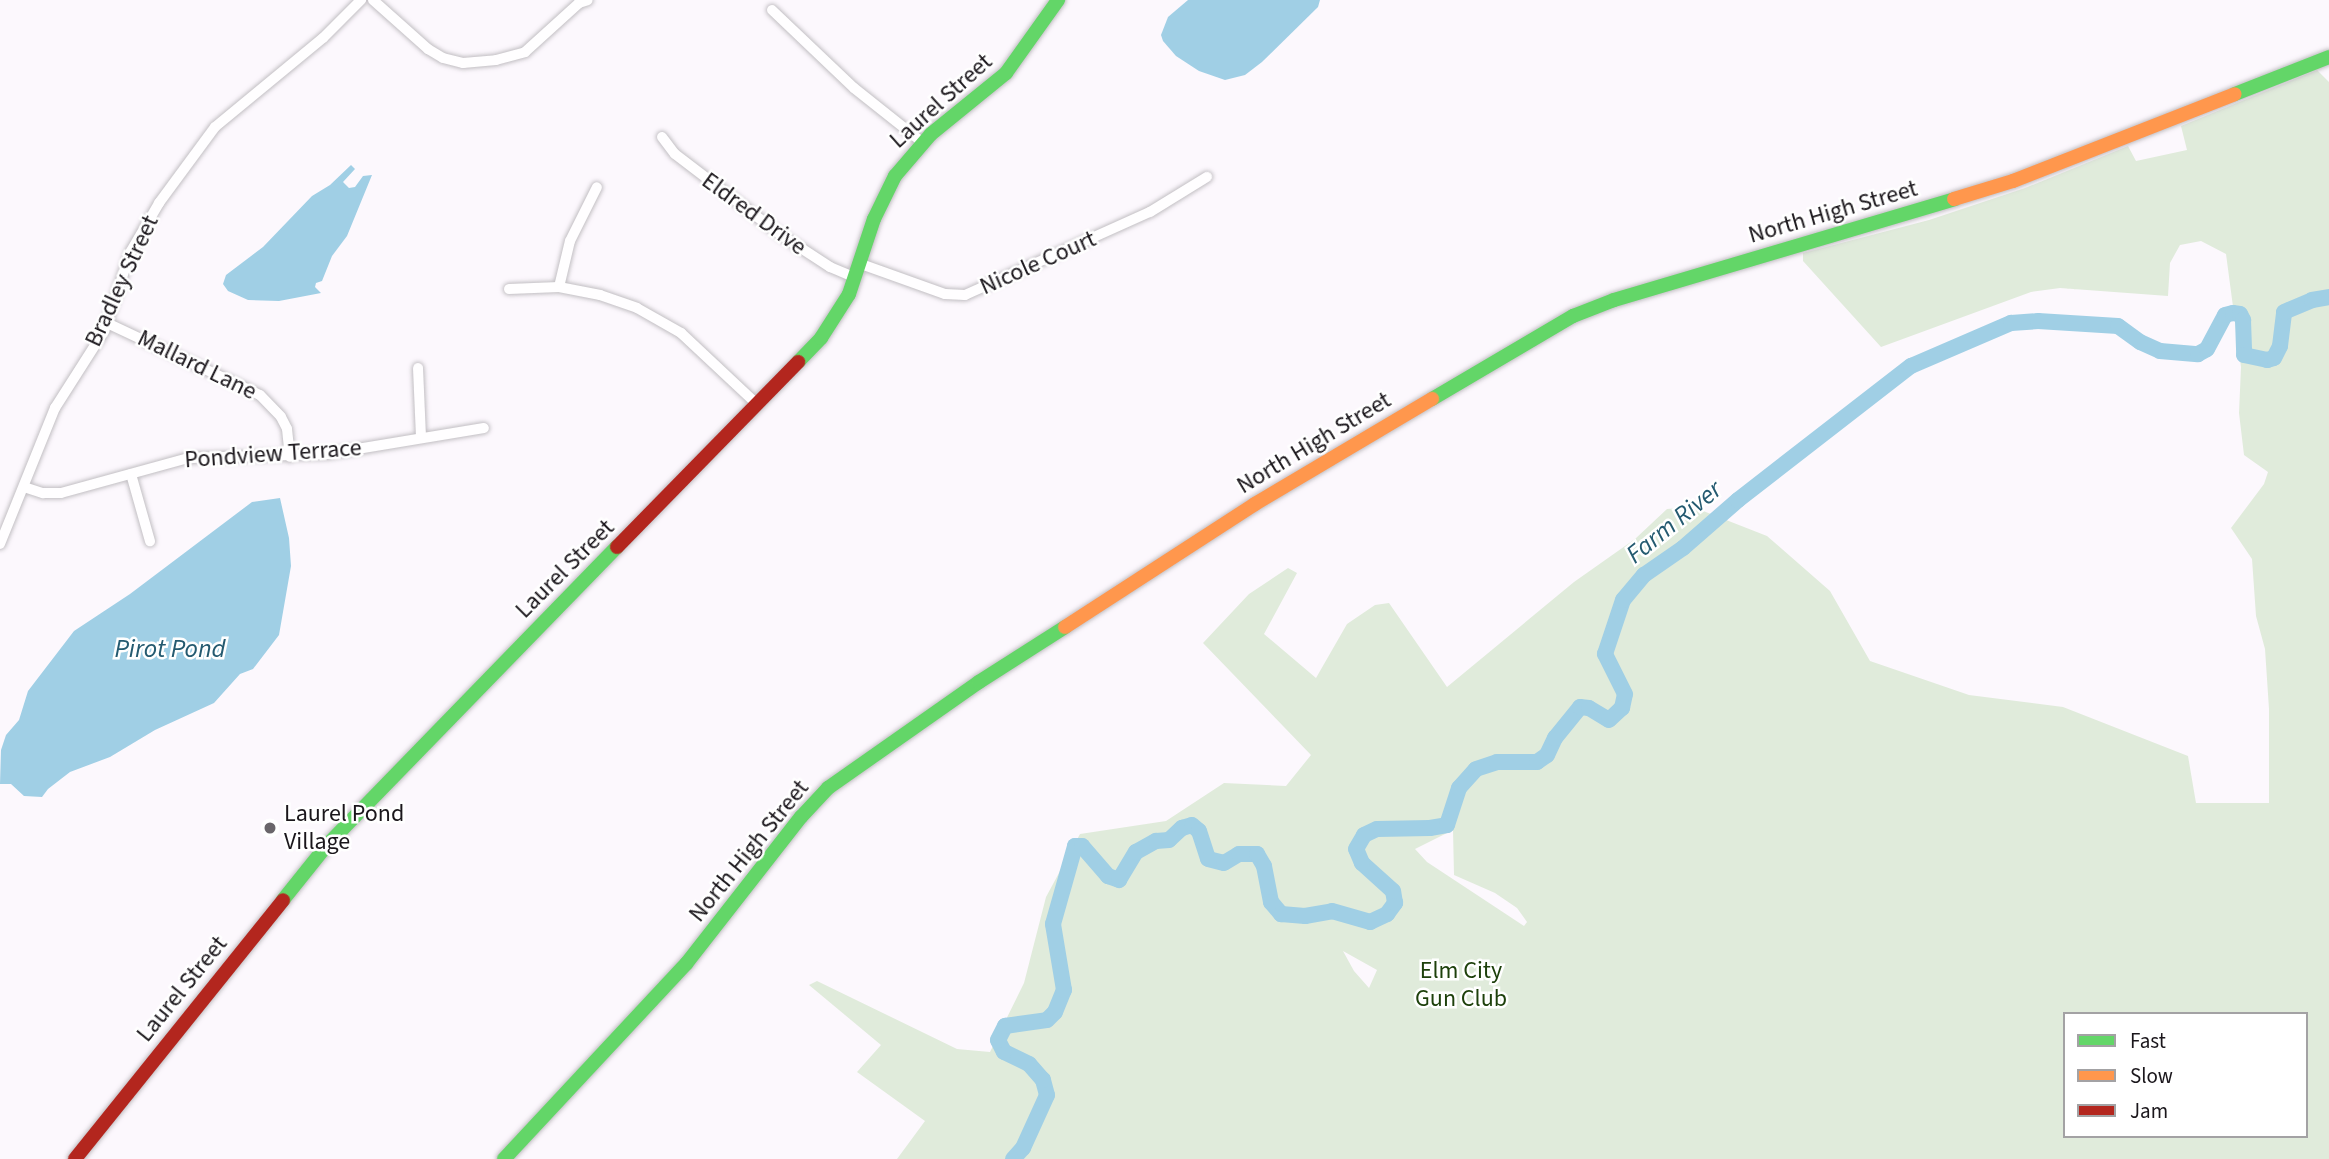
<!DOCTYPE html>
<html>
<head>
<meta charset="utf-8">
<style>
  body { margin:0 }
  #map { position:relative; width:2329px; height:1159px; overflow:hidden; background:#fcf8fd; font-family:"Source Sans 3",sans-serif }
  div>[style] { position:absolute }
  [style*='--x'] { left:calc(var(--x)*1px); top:calc(var(--y)*1px); width:calc(var(--w)*1px); rotate:calc(var(--a)*1deg) }
  .green>* { inset:0; background:#e0ebdb }
  .water>* { inset:0; background:#a0cfe5 }
  .river>* { height:16px; margin:-8px; padding:0 8px; transform-origin:8px; border-radius:8px; background:#a0cfe5 }
  .roads { filter:drop-shadow(0 0 2px #c2bfc3) drop-shadow(0 0 2px #c2bfc3) }
  .street>* { height:10px; margin:-5px; padding:0 5px; transform-origin:5px; border-radius:5px; background:#fffeff }
  .fast>* { height:14px; margin:-7px; padding:0 7px; transform-origin:7px; border-radius:7px; background:#63d668 }
  .slow>* { height:14px; margin:-7px; padding:0 7px; transform-origin:7px; border-radius:7px; background:#ff974d }
  .jam>* { height:14px; margin:-7px; padding:0 7px; transform-origin:7px; border-radius:7px; background:#b3261e }
  .dots>* { width:19px; height:19px; translate:-50% -50%; box-sizing:border-box; border:4px solid #fff; border-radius:50% }
  span { translate:-50% -50%; white-space:nowrap; text-align:center; line-height:1.15; -webkit-text-stroke:5px #fff; paint-order:stroke }
  .street-label { font-size:24px; color:#1a161b }
  .poi-label { font-size:24px; color:#1a161b }
  .left { translate:0 -50%; text-align:left }
  .park-label { font-size:24px; color:#1d400b }
  .water-label { font-size:26px; color:#245a70; font-style:italic }
  .legend { position:absolute; left:2063px; top:1012px; width:245px; height:126px; box-sizing:border-box; background:#fff; border:2px solid #a3a2a4; margin:0; padding:9px 12px; list-style:none; font-size:21px; color:#1a161b }
  .legend li { display:flex; align-items:center; gap:14px; height:35px }
  .legend b { width:35px; border:2px solid #a3a2a4 }
</style>
</head>
<body>
<div id="map">
  <div class="green">
    <i style="clip-path:polygon(evenodd,2317px 70px,2329px 82px,2329px 1159px,897px 1159px,925px 1121px,857px 1072px,881px 1045px,809px 985px,817px 981px,957px 1049px,990px 1052px,1024px 983px,1046px 897px,1080px 834px,1166px 821px,1224px 783px,1286px 786px,1311px 755px,1203px 643px,1249px 594px,1288px 568px,1297px 573px,1264px 634px,1316px 678px,1347px 624px,1375px 605px,1389px 603px,1447px 687px,1574px 582px,1635px 539px,1667px 509px,1693px 507px,1767px 536px,1830px 591px,1870px 661px,1969px 695px,2063px 707px,2188px 756px,2196px 803px,2269px 803px,2269px 709px,2265px 649px,2256px 616px,2252px 559px,2231px 528px,2264px 484px,2268px 472px,2244px 455px,2239px 413px,2241px 367px,2226px 254px,2201px 241px,2180px 245px,2170px 263px,2168px 296px,2060px 288px,2031px 292px,1881px 347px,1803px 261px,1803px 253px,1929px 220px,2025px 188px,2128px 146px,2136px 161px,2187px 150px,2181px 126px,2317px 70px,1453px 830px,1454px 875px,1495px 893px,1517px 908px,1527px 922px,1524px 926px,1427px 862px,1415px 849px,1453px 830px,2317px 70px,1343px 951px,1377px 970px,1369px 988px,1354px 971px,1343px 951px,2317px 70px,2065px 1014px,2306px 1014px,2306px 1136px,2065px 1136px,2065px 1014px)"></i>
  </div>
  <div class="water">
    <i style="clip-path:polygon(1188px 0,1320px 0,1318px 7px,1262px 62px,1245px 75px,1225px 80px,1199px 71px,1176px 56px,1163px 41px,1161px 35px,1168px 17px)"></i>
    <i style="clip-path:polygon(351px 165px,355px 169px,343px 182px,349px 188px,355px 187px,363px 176px,372px 175px,347px 236px,332px 256px,322px 281px,316px 283px,315px 287px,321px 293px,279px 301px,248px 300px,228px 291px,223px 284px,226px 275px,263px 247px,312px 196px,330px 185px)"></i>
    <i style="clip-path:polygon(280px 498px,289px 538px,291px 566px,279px 635px,253px 669px,240px 674px,214px 703px,155px 730px,110px 757px,70px 772px,48px 789px,42px 797px,24px 796px,11px 784px,0 784px,1px 750px,6px 735px,19px 720px,28px 691px,74px 631px,130px 594px,252px 502px)"></i>
  </div>
  <div class="river">
    <i style="--x:1013;--y:1159;--w:15;--a:-48"></i>
    <i style="--x:1023;--y:1148;--w:58;--a:-65.6"></i>
    <i style="--x:1047;--y:1095;--w:16;--a:-105"></i>
    <i style="--x:1043;--y:1080;--w:21;--a:-131"></i>
    <i style="--x:1029;--y:1064;--w:28;--a:-154"></i>
    <i style="--x:1004;--y:1052;--w:13;--a:-117"></i>
    <i style="--x:998;--y:1040;--w:16;--a:-63"></i>
    <i style="--x:1005;--y:1026;--w:42;--a:-8.1"></i>
    <i style="--x:1047;--y:1020;--w:11;--a:-45"></i>
    <i style="--x:1055;--y:1012;--w:24;--a:-68"></i>
    <i style="--x:1064;--y:990;--w:67;--a:-99.5"></i>
    <i style="--x:1053;--y:924;--w:81;--a:-74.2"></i>
    <i style="--x:1075;--y:846;--w:7;--a:0"></i>
    <i style="--x:1082;--y:846;--w:40;--a:49"></i>
    <i style="--x:1108;--y:876;--w:12;--a:20"></i>
    <i style="--x:1119;--y:880;--w:33;--a:-59"></i>
    <i style="--x:1136;--y:852;--w:23;--a:-29"></i>
    <i style="--x:1156;--y:841;--w:13;--a:-4"></i>
    <i style="--x:1169;--y:840;--w:18;--a:-43"></i>
    <i style="--x:1182;--y:828;--w:10;--a:-17"></i>
    <i style="--x:1192;--y:825;--w:9;--a:41"></i>
    <i style="--x:1199;--y:831;--w:29;--a:72"></i>
    <i style="--x:1208;--y:859;--w:16;--a:14"></i>
    <i style="--x:1224;--y:863;--w:17;--a:-31"></i>
    <i style="--x:1239;--y:854;--w:18;--a:0"></i>
    <i style="--x:1257;--y:854;--w:14;--a:60"></i>
    <i style="--x:1264;--y:866;--w:37;--a:79"></i>
    <i style="--x:1271;--y:902;--w:16;--a:50"></i>
    <i style="--x:1281;--y:914;--w:24;--a:5"></i>
    <i style="--x:1305;--y:916;--w:27;--a:-10"></i>
    <i style="--x:1332;--y:911;--w:40;--a:16"></i>
    <i style="--x:1370;--y:922;--w:19;--a:-25"></i>
    <i style="--x:1387;--y:914;--w:14;--a:-54"></i>
    <i style="--x:1395;--y:903;--w:12;--a:-99"></i>
    <i style="--x:1393;--y:891;--w:42;--a:-137.9"></i>
    <i style="--x:1362;--y:863;--w:15;--a:-113"></i>
    <i style="--x:1356;--y:849;--w:16;--a:-60"></i>
    <i style="--x:1364;--y:835;--w:14;--a:-25"></i>
    <i style="--x:1377;--y:829;--w:53;--a:-1.1"></i>
    <i style="--x:1430;--y:828;--w:17;--a:-10"></i>
    <i style="--x:1447;--y:825;--w:39;--a:-72"></i>
    <i style="--x:1459;--y:788;--w:25;--a:-48"></i>
    <i style="--x:1476;--y:769;--w:22;--a:-18"></i>
    <i style="--x:1497;--y:762;--w:40;--a:0"></i>
    <i style="--x:1537;--y:762;--w:12;--a:-35"></i>
    <i style="--x:1547;--y:755;--w:19;--a:-65"></i>
    <i style="--x:1555;--y:738;--w:40;--a:-51"></i>
    <i style="--x:1580;--y:707;--w:9;--a:6"></i>
    <i style="--x:1589;--y:708;--w:23;--a:31"></i>
    <i style="--x:1609;--y:720;--w:18;--a:-43"></i>
    <i style="--x:1622;--y:708;--w:14;--a:-78"></i>
    <i style="--x:1625;--y:694;--w:45;--a:-116.6"></i>
    <i style="--x:1605;--y:654;--w:57;--a:-71.6"></i>
    <i style="--x:1623;--y:600;--w:33;--a:-50"></i>
    <i style="--x:1644;--y:575;--w:47;--a:-34.7"></i>
    <i style="--x:1683;--y:548;--w:73;--a:-41.1"></i>
    <i style="--x:1738;--y:500;--w:219;--a:-37.8"></i>
    <i style="--x:1911;--y:366;--w:109;--a:-23.3"></i>
    <i style="--x:2011;--y:323;--w:27;--a:-4"></i>
    <i style="--x:2038;--y:321;--w:80;--a:3.6"></i>
    <i style="--x:2118;--y:326;--w:27;--a:36"></i>
    <i style="--x:2140;--y:342;--w:22;--a:24"></i>
    <i style="--x:2160;--y:351;--w:38;--a:5"></i>
    <i style="--x:2198;--y:354;--w:10;--a:-29"></i>
    <i style="--x:2207;--y:349;--w:38;--a:-62"></i>
    <i style="--x:2225;--y:315;--w:8;--a:-14"></i>
    <i style="--x:2233;--y:313;--w:7;--a:8"></i>
    <i style="--x:2240;--y:314;--w:7;--a:63"></i>
    <i style="--x:2243;--y:320;--w:35;--a:88"></i>
    <i style="--x:2244;--y:355;--w:24;--a:12"></i>
    <i style="--x:2267;--y:360;--w:7;--a:-16"></i>
    <i style="--x:2274;--y:358;--w:13;--a:-63"></i>
    <i style="--x:2280;--y:346;--w:34;--a:-83"></i>
    <i style="--x:2284;--y:312;--w:30;--a:-23"></i>
    <i style="--x:2312;--y:300;--w:17;--a:-10"></i>
  </div>
  <div class="roads">
    <div class="street">
      <i style="--x:373;--y:0;--w:74;--a:41.7"></i>
      <i style="--x:428;--y:49;--w:17;--a:31"></i>
      <i style="--x:443;--y:58;--w:21;--a:14"></i>
      <i style="--x:463;--y:63;--w:33;--a:-5"></i>
      <i style="--x:496;--y:60;--w:30;--a:-15"></i>
      <i style="--x:525;--y:52;--w:73;--a:-42.2"></i>
      <i style="--x:579;--y:3;--w:9;--a:-18"></i>
      <i style="--x:772;--y:10;--w:113;--a:43.6"></i>
      <i style="--x:854;--y:88;--w:87;--a:38.5"></i>
      <i style="--x:662;--y:137;--w:21;--a:53"></i>
      <i style="--x:675;--y:154;--w:133;--a:37.4"></i>
      <i style="--x:781;--y:235;--w:59;--a:33.1"></i>
      <i style="--x:830;--y:267;--w:28;--a:23"></i>
      <i style="--x:861;--y:264;--w:89;--a:19.7"></i>
      <i style="--x:945;--y:294;--w:20;--a:3"></i>
      <i style="--x:965;--y:295;--w:203;--a:-24.2"></i>
      <i style="--x:1150;--y:212;--w:67;--a:-31.6"></i>
      <i style="--x:559;--y:287;--w:47;--a:-76.6"></i>
      <i style="--x:570;--y:241;--w:60;--a:-63.4"></i>
      <i style="--x:509;--y:289;--w:50;--a:-2.3"></i>
      <i style="--x:559;--y:287;--w:42;--a:11"></i>
      <i style="--x:600;--y:295;--w:39;--a:19"></i>
      <i style="--x:637;--y:308;--w:51;--a:29.6"></i>
      <i style="--x:681;--y:333;--w:104;--a:43.1"></i>
      <i style="--x:107;--y:323;--w:169;--a:25.2"></i>
      <i style="--x:260;--y:395;--w:30;--a:46"></i>
      <i style="--x:281;--y:417;--w:13;--a:63"></i>
      <i style="--x:287;--y:429;--w:28;--a:84"></i>
      <i style="--x:418;--y:368;--w:69;--a:87.5"></i>
      <i style="--x:131;--y:474;--w:70;--a:74.2"></i>
      <i style="--x:24;--y:487;--w:20;--a:18"></i>
      <i style="--x:43;--y:493;--w:18;--a:0"></i>
      <i style="--x:61;--y:493;--w:132;--a:-15.4"></i>
      <i style="--x:188;--y:458;--w:139;--a:-1.6"></i>
      <i style="--x:327;--y:454;--w:159;--a:-9.4"></i>
      <i style="--x:0;--y:544;--w:147;--a:-68"></i>
      <i style="--x:55;--y:408;--w:91;--a:-57.5"></i>
      <i style="--x:104;--y:331;--w:84;--a:-71.4"></i>
      <i style="--x:131;--y:251;--w:56;--a:-59.7"></i>
      <i style="--x:159;--y:203;--w:94;--a:-53.6"></i>
      <i style="--x:215;--y:127;--w:140;--a:-39.5"></i>
      <i style="--x:323;--y:38;--w:54;--a:-45"></i>
    </div>
    <div class="fast">
      <i style="--x:2235;--y:94;--w:101;--a:-21.5"></i>
      <i style="--x:798;--y:362;--w:33;--a:-46"></i>
      <i style="--x:821;--y:338;--w:52;--a:-57.5"></i>
      <i style="--x:849;--y:294;--w:79;--a:-71.6"></i>
      <i style="--x:874;--y:219;--w:48;--a:-64"></i>
      <i style="--x:895;--y:176;--w:55;--a:-49.4"></i>
      <i style="--x:931;--y:134;--w:97;--a:-39.1"></i>
      <i style="--x:1006;--y:73;--w:90;--a:-54.5"></i>
      <i style="--x:1432;--y:399;--w:164;--a:-30.5"></i>
      <i style="--x:1573;--y:316;--w:44;--a:-21.3"></i>
      <i style="--x:1614;--y:300;--w:355;--a:-16.5"></i>
      <i style="--x:283;--y:900;--w:70;--a:-51.3"></i>
      <i style="--x:327;--y:845;--w:416;--a:-45.8"></i>
      <i style="--x:504;--y:1159;--w:267;--a:-47"></i>
      <i style="--x:686;--y:964;--w:187;--a:-52"></i>
      <i style="--x:801;--y:817;--w:40;--a:-47"></i>
      <i style="--x:828;--y:788;--w:184;--a:-35.1"></i>
      <i style="--x:979;--y:682;--w:102;--a:-32.6"></i>
    </div>
    <div class="slow">
      <i style="--x:1954;--y:199;--w:62;--a:-17"></i>
      <i style="--x:2013;--y:181;--w:238;--a:-21.4"></i>
      <i style="--x:1065;--y:627;--w:226;--a:-32.9"></i>
      <i style="--x:1255;--y:504;--w:206;--a:-30.7"></i>
    </div>
    <div class="jam">
      <i style="--x:617;--y:547;--w:259;--a:-45.6"></i>
      <i style="--x:75;--y:1159;--w:332;--a:-51.2"></i>
    </div>
  </div>
  <div class="dots">
    <i style="left:270px;top:828px;background:#69656a"></i>
  </div>
  <div class="street-label">
    <span style="left:941px;top:101px;rotate:-42deg">Laurel Street</span>
    <span style="left:1833px;top:212px;rotate:-16deg">North High Street</span>
    <span style="left:754px;top:214px;rotate:36deg">Eldred Drive</span>
    <span style="left:1038px;top:263px;rotate:-24deg">Nicole Court</span>
    <span style="left:122px;top:281px;rotate:-65deg">Bradley Street</span>
    <span style="left:197px;top:365px;rotate:26deg">Mallard Lane</span>
    <span style="left:1314px;top:443px;rotate:-31deg">North High Street</span>
    <span style="left:273px;top:454px;rotate:-4deg">Pondview Terrace</span>
    <span style="left:565px;top:569px;rotate:-45deg">Laurel Street</span>
    <span style="left:749px;top:851px;rotate:-51deg">North High Street</span>
    <span style="left:182px;top:989px;rotate:-51deg">Laurel Street</span>
  </div>
  <div class="poi-label">
    <span class="left" style="left:284px;top:828px">Laurel Pond<br>Village</span>
  </div>
  <div class="park-label">
    <span style="left:1461px;top:985px">Elm City<br>Gun Club</span>
  </div>
  <div class="water-label">
    <span style="left:1674px;top:522px;rotate:-39deg">Farm River</span>
    <span style="left:170px;top:649px">Pirot Pond</span>
  </div>
  <ul class="legend">
  <li><b style="height:9px;background:#63d668"></b>Fast</li>
  <li><b style="height:9px;background:#ff974d"></b>Slow</li>
  <li><b style="height:9px;background:#b3261e"></b>Jam</li>
  </ul>
</div>
</body>
</html>
